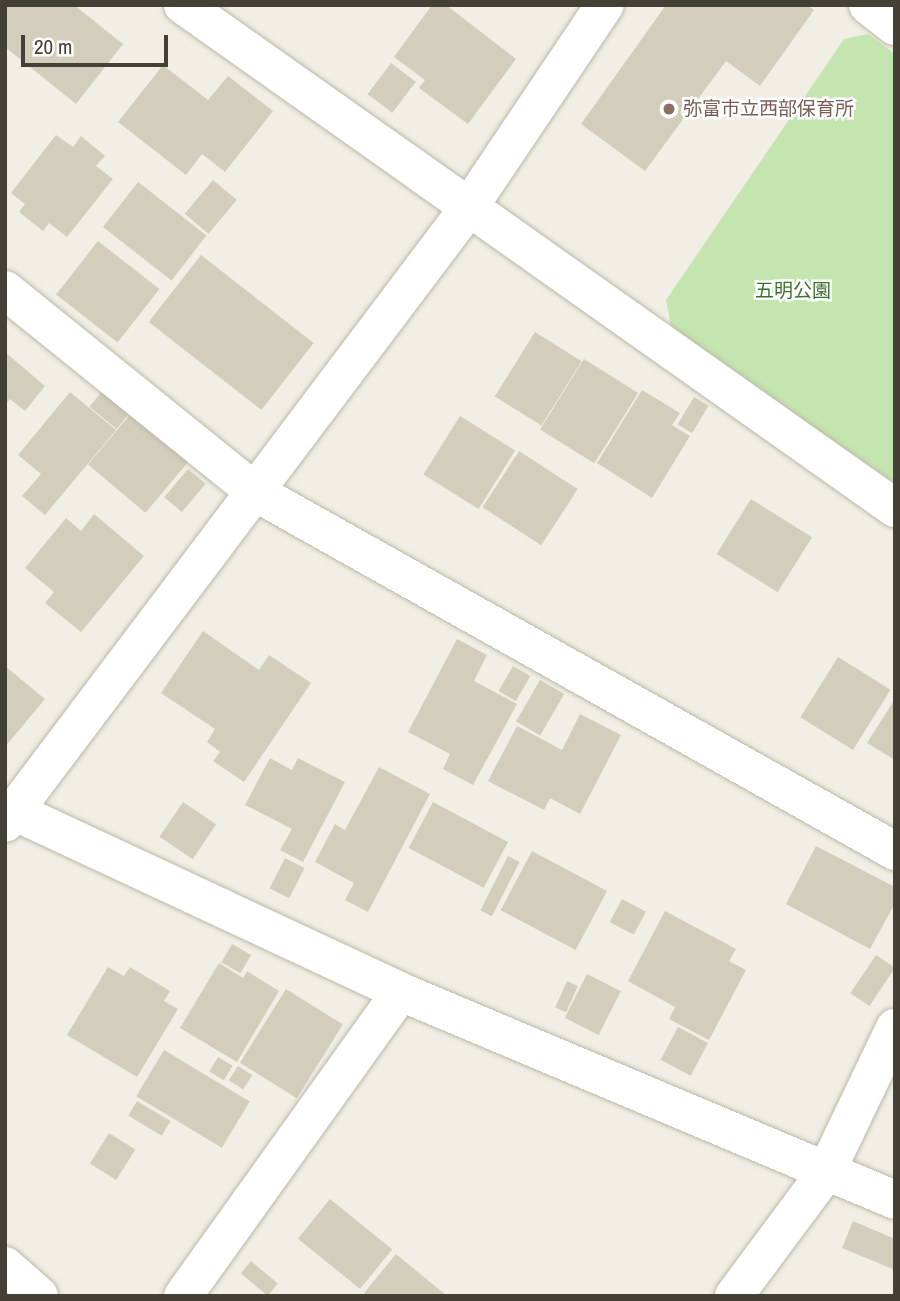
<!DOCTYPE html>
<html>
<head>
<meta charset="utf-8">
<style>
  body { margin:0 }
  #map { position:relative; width:900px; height:1301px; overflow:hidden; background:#f1efe5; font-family:"Archivo Narrow","Noto Sans JP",sans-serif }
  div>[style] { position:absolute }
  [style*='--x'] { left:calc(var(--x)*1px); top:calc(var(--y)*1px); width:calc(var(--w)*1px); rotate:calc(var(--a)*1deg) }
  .green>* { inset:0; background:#c4e5af }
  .building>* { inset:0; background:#d3cdbb; transform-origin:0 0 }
  .roads { filter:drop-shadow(0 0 2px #bcb8a8) drop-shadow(0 0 2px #bcb8a8) }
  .minor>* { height:38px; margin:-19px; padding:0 19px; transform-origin:19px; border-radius:19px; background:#fff }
  .dots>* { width:19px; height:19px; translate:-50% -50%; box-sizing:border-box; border:4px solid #fff; border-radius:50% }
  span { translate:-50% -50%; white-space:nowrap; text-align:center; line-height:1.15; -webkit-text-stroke:5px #fff; paint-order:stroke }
  .education-label { font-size:19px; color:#785e54 }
  .left { translate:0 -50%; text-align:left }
  .park-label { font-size:19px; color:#3b722b }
  .frame { position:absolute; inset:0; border:7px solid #434035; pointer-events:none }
  .scale { position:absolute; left:21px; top:35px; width:147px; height:32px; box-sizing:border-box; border:4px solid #434035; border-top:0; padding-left:9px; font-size:21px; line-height:24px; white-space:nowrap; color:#434035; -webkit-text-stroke:5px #fff; paint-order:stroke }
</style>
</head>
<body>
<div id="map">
  <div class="green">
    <i style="clip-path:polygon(868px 34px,895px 54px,895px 483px,672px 330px,666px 300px,844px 39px)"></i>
  </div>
  <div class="building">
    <i style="clip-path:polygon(5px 5px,74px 5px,123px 44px,76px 104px,5px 47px)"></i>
    <i style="clip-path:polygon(432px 5px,446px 5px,516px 59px,468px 124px,419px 88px,425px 80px,394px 57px)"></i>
    <i style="clip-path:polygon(666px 5px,807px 5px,814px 10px,760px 86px,726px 61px,645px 171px,581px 124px)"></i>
    <i style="left:391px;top:63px;width:31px;height:39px;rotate:37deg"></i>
    <i style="clip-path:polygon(163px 65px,208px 100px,228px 76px,273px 111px,225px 172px,202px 154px,186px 175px,118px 122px)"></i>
    <i style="clip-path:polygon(56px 135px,73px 147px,81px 136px,105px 156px,96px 166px,113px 179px,67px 237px,49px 223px,43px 231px,19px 212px,25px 204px,11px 193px)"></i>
    <i style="left:213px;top:180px;width:31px;height:44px;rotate:40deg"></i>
    <i style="left:138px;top:182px;width:87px;height:57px;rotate:38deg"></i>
    <i style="left:98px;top:241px;width:78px;height:68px;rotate:38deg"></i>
    <i style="left:201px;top:255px;width:143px;height:85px;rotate:38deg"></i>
    <i style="left:535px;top:332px;width:55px;height:76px;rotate:32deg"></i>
    <i style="clip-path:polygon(5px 352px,45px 386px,25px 411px,10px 399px,5px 405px)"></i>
    <i style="left:584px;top:359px;width:64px;height:83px;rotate:32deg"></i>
    <i style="left:104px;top:389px;width:35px;height:23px;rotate:39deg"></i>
    <i style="clip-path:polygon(642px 390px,680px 413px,672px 425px,690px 436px,652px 498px,597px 463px)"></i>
    <i style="clip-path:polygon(70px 392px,116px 430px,45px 515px,22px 496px,41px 474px,18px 455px)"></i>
    <i style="left:694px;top:397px;width:17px;height:32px;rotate:31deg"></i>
    <i style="left:133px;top:411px;width:75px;height:70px;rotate:40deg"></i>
    <i style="left:460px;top:416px;width:65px;height:69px;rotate:32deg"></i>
    <i style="left:519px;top:451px;width:70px;height:67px;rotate:33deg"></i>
    <i style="left:188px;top:469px;width:23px;height:37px;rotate:40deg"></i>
    <i style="left:751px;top:499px;width:72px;height:65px;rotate:32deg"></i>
    <i style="clip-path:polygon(94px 514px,144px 556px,81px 632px,45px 603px,54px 592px,25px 568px,66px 518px,81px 531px)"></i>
    <i style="clip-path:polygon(203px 631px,259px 670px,269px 655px,311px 683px,244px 782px,213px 761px,220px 752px,207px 742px,215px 729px,161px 693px)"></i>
    <i style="clip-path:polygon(457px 639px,487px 655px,474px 681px,517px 704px,473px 785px,443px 769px,450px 754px,408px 732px)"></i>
    <i style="left:838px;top:657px;width:62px;height:71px;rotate:32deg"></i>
    <i style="clip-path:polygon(5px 666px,45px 699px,5px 747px)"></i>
    <i style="left:513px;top:666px;width:20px;height:29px;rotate:30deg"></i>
    <i style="left:540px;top:680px;width:28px;height:48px;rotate:30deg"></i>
    <i style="clip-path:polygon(895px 699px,895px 760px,867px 743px)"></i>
    <i style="clip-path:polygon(580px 714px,621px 735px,580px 814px,550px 798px,544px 810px,488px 781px,517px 726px,562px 750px)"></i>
    <i style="clip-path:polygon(270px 758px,292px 770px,298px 758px,345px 782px,303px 862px,280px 850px,292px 829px,245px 805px)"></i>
    <i style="clip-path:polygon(379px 767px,430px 794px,368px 912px,345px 900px,354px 883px,315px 862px,335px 824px,345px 830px)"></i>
    <i style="left:183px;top:802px;width:40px;height:42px;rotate:34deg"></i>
    <i style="left:433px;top:802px;width:85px;height:52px;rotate:28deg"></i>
    <i style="clip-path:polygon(816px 846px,895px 887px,895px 903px,870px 949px,786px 904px)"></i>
    <i style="left:532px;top:851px;width:85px;height:67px;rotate:28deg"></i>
    <i style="left:508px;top:856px;width:13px;height:61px;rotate:27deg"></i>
    <i style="left:285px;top:858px;width:22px;height:34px;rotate:27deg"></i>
    <i style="left:622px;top:899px;width:27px;height:26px;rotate:28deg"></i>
    <i style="clip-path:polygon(665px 911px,736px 949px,729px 961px,746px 970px,709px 1040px,669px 1019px,675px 1007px,628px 981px)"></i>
    <i style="left:232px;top:944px;width:22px;height:21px;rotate:30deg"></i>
    <i style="left:876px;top:955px;width:23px;height:46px;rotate:34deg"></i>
    <i style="clip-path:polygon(219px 963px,243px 978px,247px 971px,279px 991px,237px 1062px,180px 1028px)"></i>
    <i style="clip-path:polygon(108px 967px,124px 976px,130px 967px,170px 991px,164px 1001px,178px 1009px,137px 1077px,67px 1035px)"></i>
    <i style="left:587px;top:974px;width:38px;height:49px;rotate:27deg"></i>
    <i style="left:567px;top:981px;width:12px;height:29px;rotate:24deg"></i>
    <i style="left:286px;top:989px;width:67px;height:87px;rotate:32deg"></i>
    <i style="left:678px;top:1027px;width:34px;height:37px;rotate:28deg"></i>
    <i style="left:164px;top:1050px;width:100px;height:54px;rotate:31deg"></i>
    <i style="left:218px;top:1057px;width:17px;height:17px;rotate:31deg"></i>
    <i style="left:238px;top:1066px;width:17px;height:17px;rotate:33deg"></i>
    <i style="left:137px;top:1101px;width:39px;height:17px;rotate:31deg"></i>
    <i style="left:109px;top:1133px;width:31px;height:36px;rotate:32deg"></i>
    <i style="left:330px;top:1199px;width:80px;height:51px;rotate:39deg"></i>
    <i style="clip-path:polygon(853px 1221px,895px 1239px,895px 1270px,842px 1248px)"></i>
    <i style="clip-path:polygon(396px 1254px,447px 1296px,367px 1296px,364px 1293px)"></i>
    <i style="left:251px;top:1261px;width:35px;height:16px;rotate:40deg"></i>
  </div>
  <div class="roads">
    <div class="minor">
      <i style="--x:183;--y:5;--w:872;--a:35.24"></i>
      <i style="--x:868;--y:5;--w:34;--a:38"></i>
      <i style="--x:5;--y:290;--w:321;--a:38.9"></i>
      <i style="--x:255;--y:492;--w:734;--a:29.29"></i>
      <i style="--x:5;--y:807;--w:437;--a:25"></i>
      <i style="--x:401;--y:992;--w:536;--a:22.83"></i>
      <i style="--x:5;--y:823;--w:768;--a:-53"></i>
      <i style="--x:467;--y:210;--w:247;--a:-56.1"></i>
      <i style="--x:5;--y:1266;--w:45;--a:41.4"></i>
      <i style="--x:183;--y:1296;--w:374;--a:-54.4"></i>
      <i style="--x:734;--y:1296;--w:154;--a:-53.4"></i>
      <i style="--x:826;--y:1172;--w:160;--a:-64.4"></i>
    </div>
  </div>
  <div class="dots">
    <i style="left:669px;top:109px;background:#8d6e63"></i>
  </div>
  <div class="education-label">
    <span class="left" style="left:683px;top:109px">弥富市立西部保育所</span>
  </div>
  <div class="park-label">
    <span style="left:793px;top:291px">五明公園</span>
  </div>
  <div class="frame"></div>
  <div class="scale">20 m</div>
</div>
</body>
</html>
